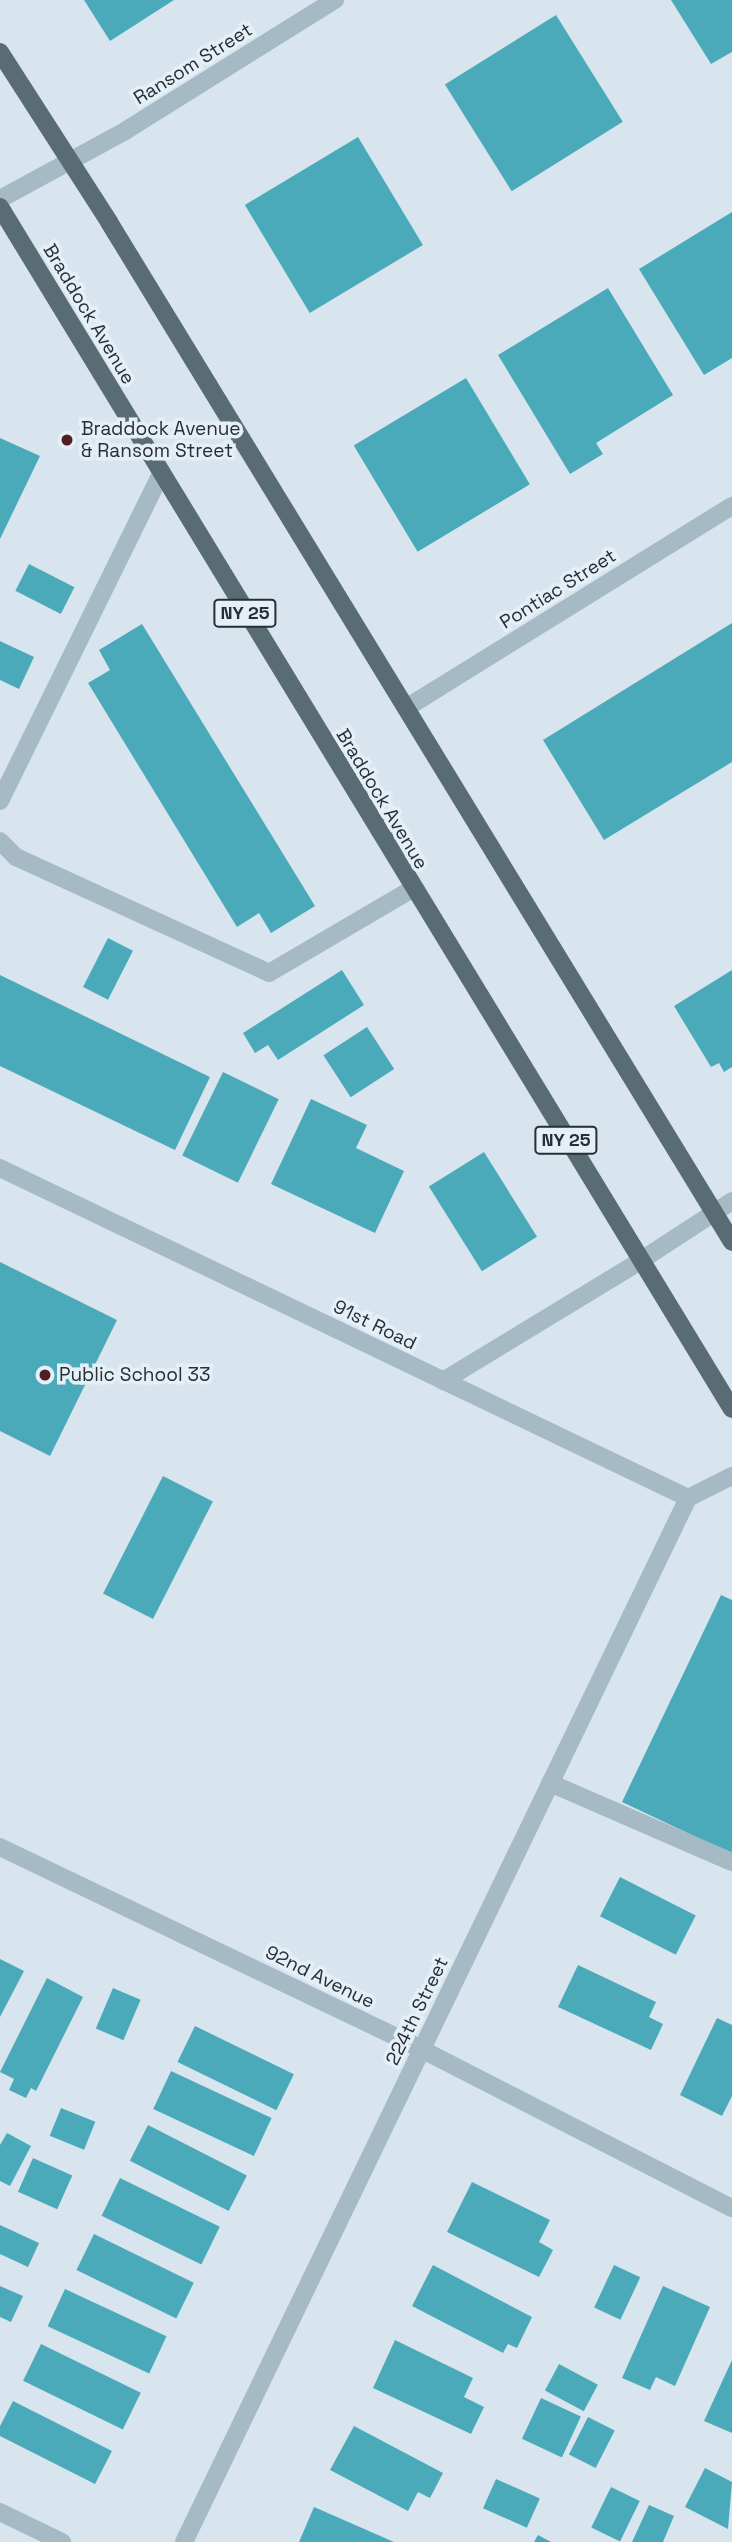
<!DOCTYPE html>
<html>
<head>
<meta charset="utf-8">
<style>
  body { margin:0 }
  #map { position:relative; width:732px; height:2542px; overflow:hidden; background:#d9e5ee; font-family:"Space Grotesk",sans-serif }
  div>[style] { position:absolute }
  [style*='--x'] { left:calc(var(--x)*1px); top:calc(var(--y)*1px); width:calc(var(--w)*1px); rotate:calc(var(--a)*1deg) }
  .building>* { inset:0; background:#4baaba; transform-origin:0 0 }
  .service>* { height:18px; margin:-9px; padding:0 9px; transform-origin:9px; border-radius:9px; background:#a6bac5 }
  .minor>* { height:18px; margin:-9px; padding:0 9px; transform-origin:9px; border-radius:9px; background:#a6bac5 }
  .primary>* { height:18px; margin:-9px; padding:0 9px; transform-origin:9px; border-radius:9px; background:#596c73 }
  .dots>* { width:19px; height:19px; translate:-50% -50%; box-sizing:border-box; border:4px solid #e5eff7; border-radius:50% }
  span { translate:-50% -50%; white-space:nowrap; text-align:center; line-height:1.15; -webkit-text-stroke:7px #e5eff7; paint-order:stroke }
  .shield-label span { padding:2px 5px; background:#e5eff7; border:2px solid; border-radius:5px; -webkit-text-stroke-width:0 }
  .shield-label { font-size:18px; color:#262f32; font-weight:700 }
  .street-label { font-size:19px; color:#262f32 }
  .poi-label { font-size:19px; color:#262f32 }
  .left { translate:0 -50%; text-align:left }
</style>
</head>
<body>
<div id="map">
  <div class="building">
    <i style="clip-path:polygon(84px 0,174px 0,110px 41px)"></i>
    <i style="clip-path:polygon(671px 0,732px 0,732px 52px,711px 64px)"></i>
    <i style="left:556px;top:15px;width:126px;height:131px;rotate:58deg"></i>
    <i style="left:358px;top:137px;width:126px;height:132px;rotate:59deg"></i>
    <i style="clip-path:polygon(732px 212px,732px 358px,704px 375px,639px 269px)"></i>
    <i style="clip-path:polygon(608px 288px,673px 395px,596px 443px,603px 454px,570px 474px,498px 355px)"></i>
    <i style="left:466px;top:378px;width:124px;height:131px;rotate:59deg"></i>
    <i style="clip-path:polygon(0 438px,40px 456px,0 539px)"></i>
    <i style="left:29px;top:564px;width:51px;height:30px;rotate:27deg"></i>
    <i style="clip-path:polygon(732px 623px,732px 762px,604px 840px,543px 740px)"></i>
    <i style="clip-path:polygon(142px 624px,315px 906px,271px 933px,259px 913px,237px 927px,88px 683px,110px 670px,99px 650px)"></i>
    <i style="clip-path:polygon(0 641px,34px 657px,19px 689px,0 680px)"></i>
    <i style="left:108px;top:938px;width:28px;height:55px;rotate:27deg"></i>
    <i style="clip-path:polygon(342px 970px,364px 1005px,278px 1060px,268px 1045px,255px 1053px,243px 1033px)"></i>
    <i style="clip-path:polygon(732px 970px,732px 1067px,724px 1072px,719px 1063px,711px 1067px,674px 1006px)"></i>
    <i style="clip-path:polygon(0 975px,210px 1077px,175px 1150px,0 1066px)"></i>
    <i style="left:367px;top:1027px;width:50px;height:52px;rotate:57deg"></i>
    <i style="left:223px;top:1072px;width:62px;height:93px;rotate:26deg"></i>
    <i style="clip-path:polygon(311px 1099px,367px 1125px,356px 1148px,404px 1171px,375px 1233px,271px 1184px)"></i>
    <i style="left:484px;top:1152px;width:100px;height:65px;rotate:58deg"></i>
    <i style="clip-path:polygon(0 1262px,117px 1320px,50px 1456px,0 1431px)"></i>
    <i style="left:163px;top:1476px;width:56px;height:132px;rotate:27deg"></i>
    <i style="clip-path:polygon(721px 1595px,732px 1600px,732px 1854px,622px 1802px)"></i>
    <i style="left:620px;top:1877px;width:85px;height:44px;rotate:27deg"></i>
    <i style="clip-path:polygon(0 1959px,24px 1971px,0 2017px)"></i>
    <i style="clip-path:polygon(578px 1965px,656px 2002px,649px 2017px,663px 2024px,651px 2050px,558px 2007px)"></i>
    <i style="clip-path:polygon(47px 1978px,83px 1997px,36px 2091px,31px 2088px,26px 2098px,9px 2090px,14px 2079px,0 2072px)"></i>
    <i style="left:113px;top:1988px;width:30px;height:44px;rotate:23deg"></i>
    <i style="clip-path:polygon(717px 2018px,732px 2025px,732px 2096px,722px 2116px,680px 2095px)"></i>
    <i style="left:195px;top:2026px;width:110px;height:40px;rotate:26deg"></i>
    <i style="left:171px;top:2071px;width:111px;height:42px;rotate:25deg"></i>
    <i style="left:61px;top:2108px;width:37px;height:30px;rotate:22deg"></i>
    <i style="left:148px;top:2125px;width:111px;height:40px;rotate:27deg"></i>
    <i style="clip-path:polygon(7px 2133px,31px 2146px,10px 2186px,0 2181px,0 2145px)"></i>
    <i style="left:33px;top:2158px;width:43px;height:37px;rotate:24deg"></i>
    <i style="left:120px;top:2178px;width:111px;height:42px;rotate:26deg"></i>
    <i style="clip-path:polygon(472px 2182px,550px 2220px,539px 2242px,553px 2250px,539px 2277px,447px 2232px)"></i>
    <i style="clip-path:polygon(0 2225px,39px 2243px,28px 2267px,0 2254px)"></i>
    <i style="left:94px;top:2234px;width:111px;height:40px;rotate:26deg"></i>
    <i style="clip-path:polygon(433px 2265px,532px 2317px,517px 2348px,508px 2344px,503px 2353px,412px 2306px)"></i>
    <i style="left:614px;top:2265px;width:29px;height:47px;rotate:25deg"></i>
    <i style="clip-path:polygon(0 2286px,23px 2296px,11px 2322px,0 2317px)"></i>
    <i style="clip-path:polygon(663px 2286px,710px 2307px,675px 2386px,656px 2377px,650px 2390px,622px 2378px)"></i>
    <i style="left:65px;top:2289px;width:112px;height:41px;rotate:25deg"></i>
    <i style="clip-path:polygon(395px 2340px,473px 2378px,464px 2397px,484px 2407px,471px 2434px,373px 2388px)"></i>
    <i style="left:41px;top:2344px;width:111px;height:41px;rotate:26deg"></i>
    <i style="clip-path:polygon(732px 2360px,732px 2433px,704px 2421px)"></i>
    <i style="left:559px;top:2364px;width:44px;height:30px;rotate:28deg"></i>
    <i style="left:541px;top:2398px;width:44px;height:45px;rotate:25deg"></i>
    <i style="clip-path:polygon(13px 2401px,112px 2451px,95px 2484px,0 2436px,0 2426px)"></i>
    <i style="left:588px;top:2417px;width:30px;height:42px;rotate:27deg"></i>
    <i style="clip-path:polygon(354px 2426px,443px 2473px,430px 2498px,418px 2492px,408px 2511px,330px 2470px)"></i>
    <i style="clip-path:polygon(705px 2468px,732px 2482px,728px 2529px,685px 2507px)"></i>
    <i style="left:496px;top:2479px;width:48px;height:32px;rotate:24deg"></i>
    <i style="left:611px;top:2487px;width:32px;height:45px;rotate:26deg"></i>
    <i style="clip-path:polygon(649px 2505px,674px 2516px,663px 2542px,632px 2542px)"></i>
    <i style="clip-path:polygon(314px 2507px,394px 2542px,299px 2542px)"></i>
    <i style="clip-path:polygon(538px 2535px,551px 2542px,534px 2542px)"></i>
  </div>
  <div class="service">
    <i style="--x:0;--y:801;--w:364;--a:-63.8"></i>
    <i style="--x:0;--y:841;--w:23;--a:45"></i>
    <i style="--x:16;--y:857;--w:278;--a:24.6"></i>
    <i style="--x:269;--y:973;--w:166;--a:-30.4"></i>
    <i style="--x:443;--y:1381;--w:231;--a:-31.3"></i>
    <i style="--x:550;--y:1783;--w:198;--a:23.5"></i>
  </div>
  <div class="minor">
    <i style="--x:0;--y:199;--w:142;--a:-28.5"></i>
    <i style="--x:125;--y:131;--w:248;--a:-32"></i>
    <i style="--x:406;--y:708;--w:384;--a:-31.8"></i>
    <i style="--x:0;--y:1168;--w:763;--a:25.62"></i>
    <i style="--x:640;--y:1261;--w:110;--a:-33.1"></i>
    <i style="--x:688;--y:1498;--w:49;--a:-26.6"></i>
    <i style="--x:0;--y:1847;--w:467;--a:25.6"></i>
    <i style="--x:421;--y:2049;--w:349;--a:27.1"></i>
    <i style="--x:0;--y:2512;--w:69;--a:25.8"></i>
    <i style="--x:184;--y:2542;--w:1159;--a:-64.23"></i>
  </div>
  <div class="primary">
    <i style="--x:0;--y:52;--w:202;--a:57.3"></i>
    <i style="--x:109;--y:222;--w:1195;--a:58.58"></i>
    <i style="--x:0;--y:207;--w:1407;--a:58.66"></i>
  </div>
  <div class="dots">
    <i style="left:67px;top:440px;background:#4f2021"></i>
    <i style="left:45px;top:1375px;background:#4f2021"></i>
  </div>
  <div class="shield-label">
    <span style="left:245px;top:613px">NY 25</span>
    <span style="left:566px;top:1140px">NY 25</span>
  </div>
  <div class="street-label">
    <span style="left:193px;top:64px;rotate:-32deg">Ransom Street</span>
    <span style="left:89px;top:314px;rotate:59deg">Braddock Avenue</span>
    <span style="left:558px;top:589px;rotate:-32deg">Pontiac Street</span>
    <span style="left:382px;top:799px;rotate:59deg">Braddock Avenue</span>
    <span style="left:375px;top:1325px;rotate:26deg">91st Road</span>
    <span style="left:320px;top:1977px;rotate:26deg">92nd Avenue</span>
    <span style="left:417px;top:2011px;rotate:-64deg">224th Street</span>
  </div>
  <div class="poi-label">
    <span class="left" style="left:81px;top:440px">Braddock Avenue<br>&amp; Ransom Street</span>
    <span class="left" style="left:59px;top:1375px">Public School 33</span>
  </div>
</div>
</body>
</html>
